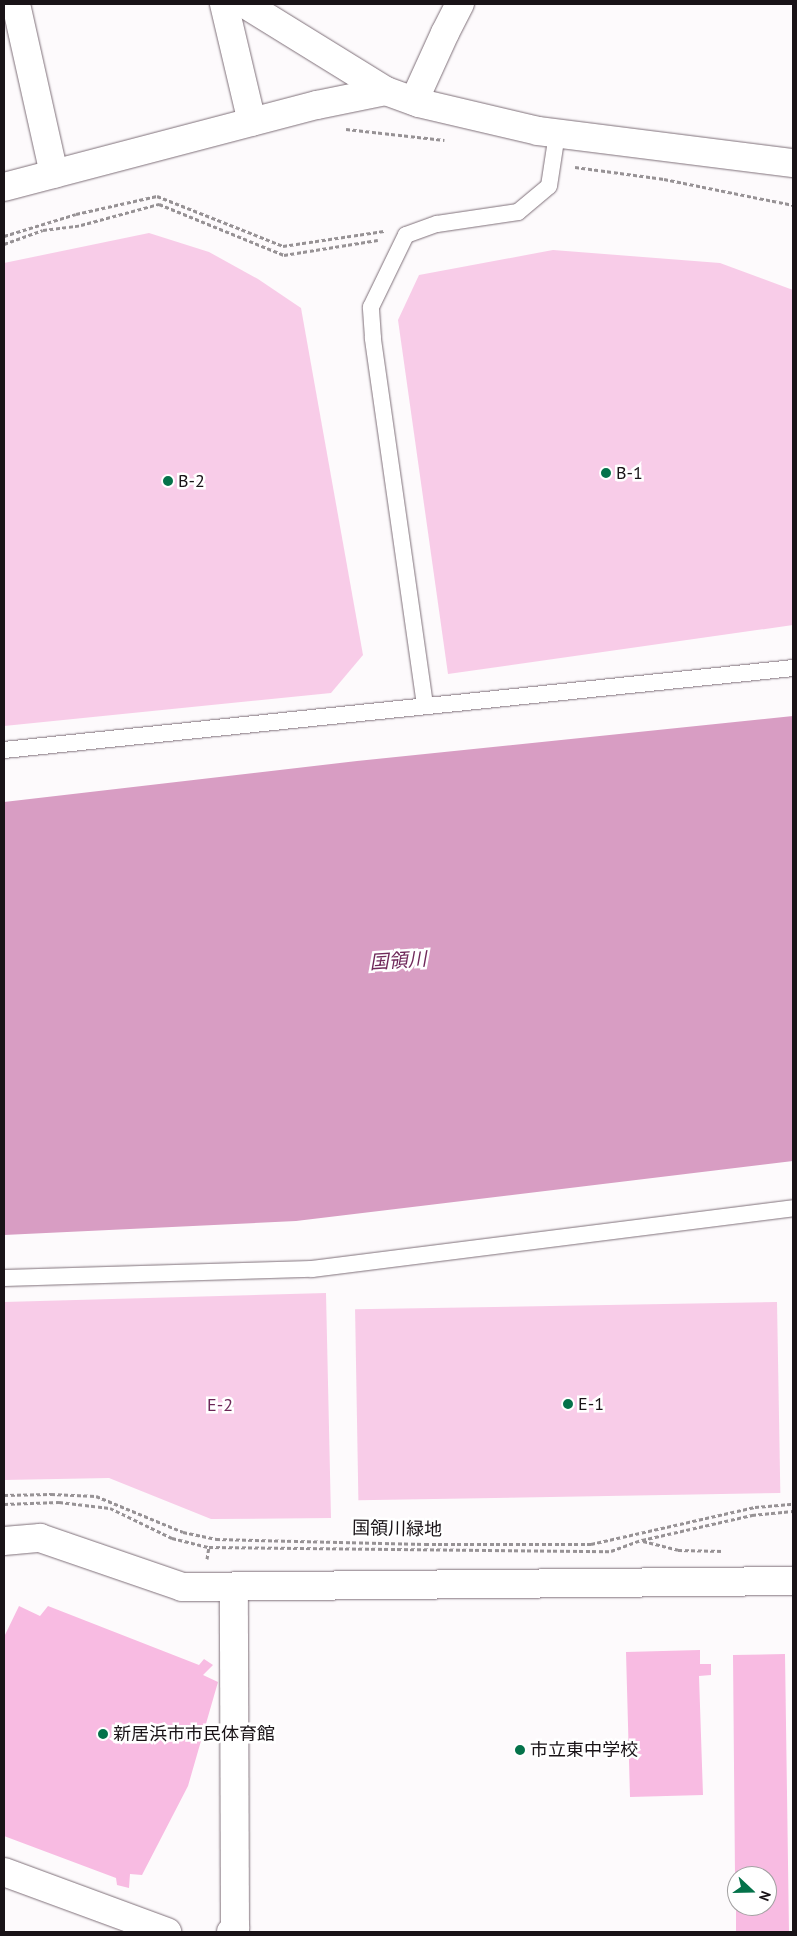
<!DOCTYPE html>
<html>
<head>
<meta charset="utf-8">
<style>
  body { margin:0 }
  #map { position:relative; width:797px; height:1936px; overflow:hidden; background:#fdfafc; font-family:"PT Sans","Noto Sans JP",sans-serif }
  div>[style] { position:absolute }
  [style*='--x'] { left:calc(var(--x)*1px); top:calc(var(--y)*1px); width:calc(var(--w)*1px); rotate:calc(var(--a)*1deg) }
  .green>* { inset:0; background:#f8cce8; transform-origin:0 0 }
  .water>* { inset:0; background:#d89dc3 }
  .building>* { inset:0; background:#f8bbe2 }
  .path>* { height:3px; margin-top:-1.5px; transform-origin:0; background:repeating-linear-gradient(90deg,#979295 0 4px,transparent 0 6.5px) }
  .roads { filter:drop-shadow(0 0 1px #7f7079) drop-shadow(0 0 1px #7f7079) }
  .service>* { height:16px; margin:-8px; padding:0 8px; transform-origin:8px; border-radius:8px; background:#fff }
  .minor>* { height:28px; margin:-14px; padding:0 14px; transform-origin:14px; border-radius:14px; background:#fff }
  .dots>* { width:14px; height:14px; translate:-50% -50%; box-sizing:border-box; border:2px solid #fff; border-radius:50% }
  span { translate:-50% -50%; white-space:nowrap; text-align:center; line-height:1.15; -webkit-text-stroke:5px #fff; paint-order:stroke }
  .poi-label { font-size:18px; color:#191317 }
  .left { translate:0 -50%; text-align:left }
  .park-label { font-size:18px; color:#6c2758 }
  .street-label { font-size:18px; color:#191317 }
  .water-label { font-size:19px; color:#702a5b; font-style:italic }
  .frame { position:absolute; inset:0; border:5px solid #191317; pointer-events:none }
  .north { position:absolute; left:727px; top:1866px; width:50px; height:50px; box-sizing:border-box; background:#fff; border:1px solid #a3a1a2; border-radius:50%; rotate:111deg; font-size:14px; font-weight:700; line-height:20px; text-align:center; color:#191317 }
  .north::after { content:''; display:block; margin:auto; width:18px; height:22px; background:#04724a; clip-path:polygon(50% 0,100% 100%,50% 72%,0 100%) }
</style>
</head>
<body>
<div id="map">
  <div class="green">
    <i style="clip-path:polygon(149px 233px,209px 252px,258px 279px,301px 308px,363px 655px,331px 693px,4px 726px,4px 263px)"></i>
    <i style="clip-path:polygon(553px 250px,720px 263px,793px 290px,793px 625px,448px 674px,398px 320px,419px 275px)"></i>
    <i style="clip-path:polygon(326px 1293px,331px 1518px,211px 1519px,109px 1478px,4px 1480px,4px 1302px)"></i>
    <i style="left:777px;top:1302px;width:191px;height:422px;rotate:89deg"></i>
  </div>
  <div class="water">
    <i style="clip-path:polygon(793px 716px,793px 1161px,296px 1221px,4px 1235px,4px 802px,357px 761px)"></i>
  </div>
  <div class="building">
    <i style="clip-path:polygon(19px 1606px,40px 1616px,48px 1606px,199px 1665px,204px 1659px,213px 1665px,203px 1675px,218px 1682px,188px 1786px,142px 1875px,130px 1874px,129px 1888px,117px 1885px,116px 1878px,4px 1836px,4px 1637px)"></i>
    <i style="clip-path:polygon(700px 1650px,700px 1664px,711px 1664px,711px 1675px,699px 1676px,703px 1795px,630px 1797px,626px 1652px)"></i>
    <i style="clip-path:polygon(785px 1654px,789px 1932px,736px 1932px,736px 1906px,767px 1906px,767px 1876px,735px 1876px,733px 1655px)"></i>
  </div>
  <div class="path">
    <i style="--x:346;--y:129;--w:99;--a:6.4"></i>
    <i style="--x:575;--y:167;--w:90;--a:7.7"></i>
    <i style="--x:664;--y:179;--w:132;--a:11.4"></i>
    <i style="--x:4;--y:236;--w:75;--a:-17"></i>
    <i style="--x:76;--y:214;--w:83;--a:-12.5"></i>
    <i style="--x:157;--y:196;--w:136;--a:21.6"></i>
    <i style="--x:283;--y:246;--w:102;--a:-8.4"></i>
    <i style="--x:4;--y:244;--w:41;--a:-19.7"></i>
    <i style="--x:43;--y:230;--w:38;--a:-7"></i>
    <i style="--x:81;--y:225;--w:81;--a:-15.1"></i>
    <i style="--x:159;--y:204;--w:135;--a:22.2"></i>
    <i style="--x:284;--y:255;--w:95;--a:-9.1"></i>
    <i style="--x:4;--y:1495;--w:47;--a:-1.2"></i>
    <i style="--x:51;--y:1494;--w:45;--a:2.5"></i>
    <i style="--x:96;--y:1496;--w:94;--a:22.5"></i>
    <i style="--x:183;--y:1532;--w:34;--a:12"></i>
    <i style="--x:216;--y:1539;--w:209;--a:1.4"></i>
    <i style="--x:425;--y:1544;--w:166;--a:0"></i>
    <i style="--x:591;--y:1544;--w:168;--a:-12.7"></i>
    <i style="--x:755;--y:1507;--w:38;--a:-5"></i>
    <i style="--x:4;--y:1504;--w:55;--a:-2.1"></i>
    <i style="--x:59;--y:1502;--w:51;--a:6.7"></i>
    <i style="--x:110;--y:1508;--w:69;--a:25.8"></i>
    <i style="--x:172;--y:1538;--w:38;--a:14"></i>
    <i style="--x:209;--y:1547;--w:402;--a:0.6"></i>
    <i style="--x:611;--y:1551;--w:33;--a:-20"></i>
    <i style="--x:642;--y:1540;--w:113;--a:-12.8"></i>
    <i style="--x:752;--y:1515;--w:41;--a:-5.6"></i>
    <i style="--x:643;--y:1541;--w:36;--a:14"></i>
    <i style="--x:678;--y:1550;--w:45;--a:1.3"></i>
    <i style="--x:207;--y:1559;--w:12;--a:-81"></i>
  </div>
  <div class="roads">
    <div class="service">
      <i style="--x:425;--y:705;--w:371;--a:-98.1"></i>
      <i style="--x:373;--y:338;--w:31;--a:-94"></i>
      <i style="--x:371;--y:307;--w:80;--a:-64.1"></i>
      <i style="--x:406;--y:235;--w:33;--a:-20"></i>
      <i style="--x:437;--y:224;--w:82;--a:-8.4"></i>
      <i style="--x:518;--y:212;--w:40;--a:-40"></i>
      <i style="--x:549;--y:186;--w:53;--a:-81.3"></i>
      <i style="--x:4;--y:750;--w:793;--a:-5.93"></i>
      <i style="--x:4;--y:1278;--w:308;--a:-1.7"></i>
      <i style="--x:312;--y:1269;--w:485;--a:-7.2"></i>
    </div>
    <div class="minor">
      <i style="--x:16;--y:4;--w:174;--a:77.4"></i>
      <i style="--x:224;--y:4;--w:121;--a:76.7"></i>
      <i style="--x:245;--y:4;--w:166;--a:31.7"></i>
      <i style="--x:386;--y:91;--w:35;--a:20"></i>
      <i style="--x:419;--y:103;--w:122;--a:13.2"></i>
      <i style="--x:538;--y:131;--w:257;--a:7.2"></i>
      <i style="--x:414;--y:101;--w:75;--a:-65.5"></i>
      <i style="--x:445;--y:33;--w:33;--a:-63"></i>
      <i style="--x:4;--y:187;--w:324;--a:-14.7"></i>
      <i style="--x:317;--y:105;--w:70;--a:-11.5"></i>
      <i style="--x:4;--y:1541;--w:36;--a:-5"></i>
      <i style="--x:40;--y:1538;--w:150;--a:19"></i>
      <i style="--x:182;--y:1587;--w:611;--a:-0.56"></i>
      <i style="--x:4;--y:1872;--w:174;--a:20.2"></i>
      <i style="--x:231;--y:1932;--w:6;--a:-45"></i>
      <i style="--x:235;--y:1928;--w:340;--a:-90.2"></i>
    </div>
  </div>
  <div class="dots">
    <i style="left:606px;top:473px;background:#04724a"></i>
    <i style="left:168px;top:481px;background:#04724a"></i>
    <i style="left:568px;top:1404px;background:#04724a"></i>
    <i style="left:103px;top:1734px;background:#04724a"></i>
    <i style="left:520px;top:1750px;background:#04724a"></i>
  </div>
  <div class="poi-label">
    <span class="left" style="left:616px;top:473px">B-1</span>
    <span class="left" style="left:178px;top:481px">B-2</span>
    <span class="left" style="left:578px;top:1404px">E-1</span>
    <span class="left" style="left:113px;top:1734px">新居浜市市民体育館</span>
    <span class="left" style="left:530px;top:1750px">市立東中学校</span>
  </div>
  <div class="park-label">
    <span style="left:220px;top:1405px">E-2</span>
  </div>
  <div class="street-label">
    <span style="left:397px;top:1529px;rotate:1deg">国領川緑地</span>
  </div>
  <div class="water-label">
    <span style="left:398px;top:961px;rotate:-4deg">国領川</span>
  </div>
  <div class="frame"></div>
  <div class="north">N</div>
</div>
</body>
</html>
